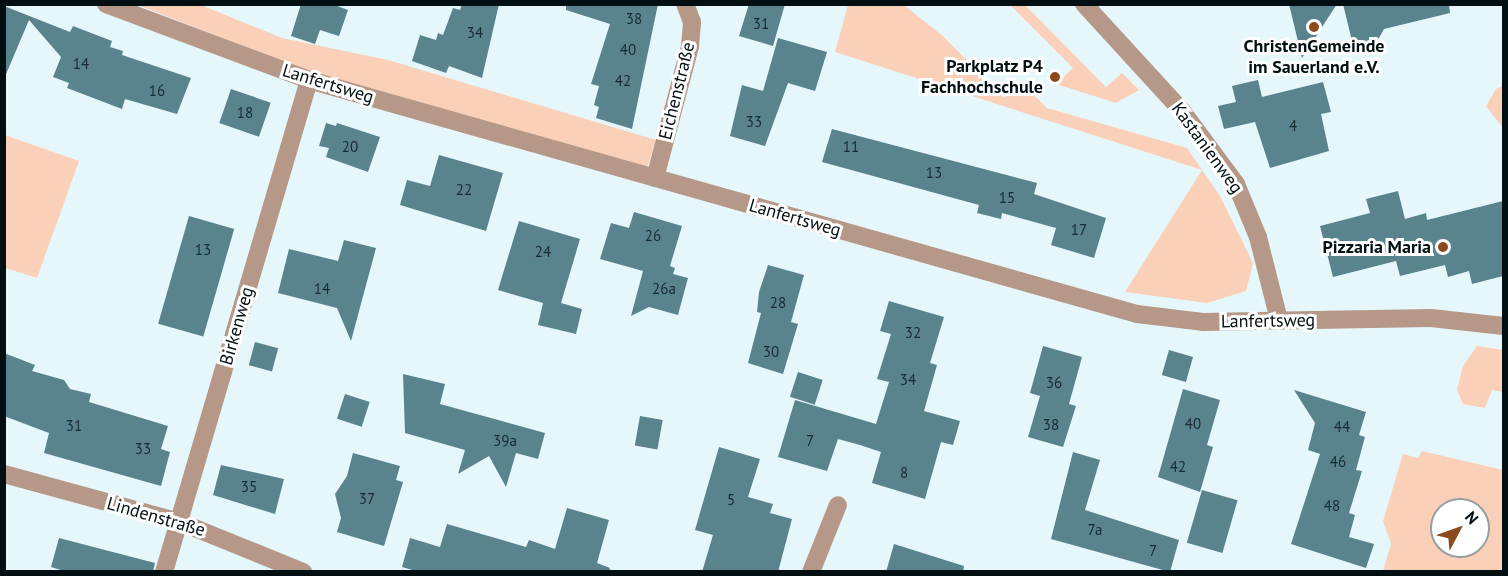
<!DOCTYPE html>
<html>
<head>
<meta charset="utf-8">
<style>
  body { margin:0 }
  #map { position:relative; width:1508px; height:576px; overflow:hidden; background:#e6f7fb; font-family:"PT Sans",sans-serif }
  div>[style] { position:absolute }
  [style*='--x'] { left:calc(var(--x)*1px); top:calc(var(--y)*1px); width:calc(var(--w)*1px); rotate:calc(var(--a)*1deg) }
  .green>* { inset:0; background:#fad0b9 }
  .building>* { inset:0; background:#59838d; transform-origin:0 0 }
  .street>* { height:18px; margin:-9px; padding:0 9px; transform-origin:9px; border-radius:9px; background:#b59888 }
  .dots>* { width:16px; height:16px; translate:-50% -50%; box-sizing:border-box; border:3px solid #fff; border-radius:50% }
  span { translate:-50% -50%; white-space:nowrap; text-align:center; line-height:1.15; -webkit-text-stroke:6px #fff; paint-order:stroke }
  .number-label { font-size:15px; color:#172b31 }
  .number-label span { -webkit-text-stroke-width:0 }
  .poi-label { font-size:18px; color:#010e12; font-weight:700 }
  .right { translate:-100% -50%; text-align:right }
  .street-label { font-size:18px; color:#010e12 }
  .frame { position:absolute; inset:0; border:6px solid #010e12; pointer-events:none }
  .north { position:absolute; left:1430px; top:498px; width:60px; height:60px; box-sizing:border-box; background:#fff; border:2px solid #999fa0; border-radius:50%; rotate:49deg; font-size:16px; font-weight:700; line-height:24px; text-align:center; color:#010e12 }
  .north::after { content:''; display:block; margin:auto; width:21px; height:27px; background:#8c491b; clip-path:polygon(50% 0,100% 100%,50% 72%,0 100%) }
</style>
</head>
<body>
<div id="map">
  <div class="green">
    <i style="clip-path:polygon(138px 5px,201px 5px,282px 38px,388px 60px,656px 140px,647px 168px,305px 70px)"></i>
    <i style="clip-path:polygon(848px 5px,904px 5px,944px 37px,1004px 98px,1021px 82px,1047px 108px,1187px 148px,1220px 196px,1253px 263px,1246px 291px,1207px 303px,1125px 292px,1202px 170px,835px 52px)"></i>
    <i style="clip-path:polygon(1010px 5px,1025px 5px,1106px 87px,1122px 73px,1139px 90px,1116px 103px,1056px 84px,1073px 68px)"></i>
    <i style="clip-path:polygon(1503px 86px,1504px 86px,1503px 128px,1486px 106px,1496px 89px)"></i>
    <i style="clip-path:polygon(5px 135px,79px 161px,37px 278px,5px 268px)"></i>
    <i style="clip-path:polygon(1477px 346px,1503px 350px,1503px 392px,1492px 390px,1485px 408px,1463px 404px,1457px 390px,1463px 366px)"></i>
    <i style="clip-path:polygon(evenodd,1422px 451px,1503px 470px,1503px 571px,1383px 571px,1391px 544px,1383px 521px,1403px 454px,1418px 458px,1422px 451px,1442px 510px,1478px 510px,1478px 546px,1442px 546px,1442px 510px)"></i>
  </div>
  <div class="building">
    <i style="clip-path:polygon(301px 4px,332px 4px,348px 10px,339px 36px,320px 30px,315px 44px,291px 36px)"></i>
    <i style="clip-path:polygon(462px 4px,499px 4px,482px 78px,449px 66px,446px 73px,412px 61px,420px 35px,436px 40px,438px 33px,443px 35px,453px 8px,460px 10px)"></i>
    <i style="clip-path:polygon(566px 4px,658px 4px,632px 129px,596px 118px,599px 107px,594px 105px,599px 86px,591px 84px,610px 24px,566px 10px)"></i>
    <i style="clip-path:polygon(749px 4px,785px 4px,773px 46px,739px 36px)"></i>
    <i style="clip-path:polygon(1289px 4px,1337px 4px,1302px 58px)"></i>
    <i style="clip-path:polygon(1343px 4px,1449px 4px,1450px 13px,1384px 29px,1379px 38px,1353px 45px)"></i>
    <i style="clip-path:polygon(4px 6px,70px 32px,73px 26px,112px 41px,110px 47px,123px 51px,122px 55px,191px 78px,177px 114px,125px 99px,122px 109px,67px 88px,69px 83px,53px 77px,61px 57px,29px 20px,4px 79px)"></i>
    <i style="clip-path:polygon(778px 38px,827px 52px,815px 91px,788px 83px,765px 146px,730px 136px,742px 85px,763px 91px)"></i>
    <i style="clip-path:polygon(1258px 80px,1262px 97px,1323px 82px,1331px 112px,1321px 114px,1329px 151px,1270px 168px,1255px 122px,1224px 129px,1218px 106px,1236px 102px,1232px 86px)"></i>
    <i style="left:231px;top:89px;width:42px;height:36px;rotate:19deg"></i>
    <i style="clip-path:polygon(326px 123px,336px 126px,337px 123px,380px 137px,368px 172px,326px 157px,329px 148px,319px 146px)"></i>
    <i style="clip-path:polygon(832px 129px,1037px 183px,1034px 194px,1106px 218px,1094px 258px,1051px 245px,1056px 228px,1002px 213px,1001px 219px,977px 213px,979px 205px,822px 162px)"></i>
    <i style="clip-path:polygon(439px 155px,503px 173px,486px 231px,400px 205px,407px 180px,430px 186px)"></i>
    <i style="clip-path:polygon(1398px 191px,1405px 219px,1426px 213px,1427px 220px,1503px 201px,1503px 276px,1472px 284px,1469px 271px,1448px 277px,1445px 265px,1400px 276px,1396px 261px,1333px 277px,1320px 226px,1370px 213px,1366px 199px)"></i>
    <i style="clip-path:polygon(634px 212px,682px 226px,670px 266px,675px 268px,673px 274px,688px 278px,678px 315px,649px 307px,631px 316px,643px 271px,600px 259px,611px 223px,629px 228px)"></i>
    <i style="left:189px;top:216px;width:47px;height:112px;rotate:16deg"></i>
    <i style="clip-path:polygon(519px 221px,580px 239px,561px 303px,582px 309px,576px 334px,538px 325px,543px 303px,498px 290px)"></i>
    <i style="clip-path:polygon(344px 240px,376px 248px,351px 341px,337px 308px,278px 293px,289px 249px,338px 261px)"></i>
    <i style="clip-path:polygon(768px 265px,804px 275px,791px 322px,798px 324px,783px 374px,748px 363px,761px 313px,757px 312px,759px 292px)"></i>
    <i style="clip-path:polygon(889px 301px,944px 317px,930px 363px,937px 365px,924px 411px,960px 421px,953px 445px,941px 442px,925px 499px,872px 483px,881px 452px,860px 445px,838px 439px,827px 471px,778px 457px,795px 400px,876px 424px,889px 382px,877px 379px,891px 334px,880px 331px)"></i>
    <i style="left:255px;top:342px;width:24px;height:24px;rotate:15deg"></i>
    <i style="clip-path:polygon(1043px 346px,1082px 357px,1069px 404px,1076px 406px,1063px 447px,1028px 437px,1040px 396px,1030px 393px)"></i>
    <i style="left:1169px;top:350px;width:25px;height:26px;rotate:16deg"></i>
    <i style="clip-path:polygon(4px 353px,35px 365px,32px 371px,64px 380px,70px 389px,91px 394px,89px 402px,168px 426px,161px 449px,170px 452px,161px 486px,44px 453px,49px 433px,4px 416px)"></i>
    <i style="left:798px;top:372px;width:26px;height:26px;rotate:18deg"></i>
    <i style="clip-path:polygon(403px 374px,445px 384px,440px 404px,545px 433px,538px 459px,516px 453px,506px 487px,489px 456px,458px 474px,465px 450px,405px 433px)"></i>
    <i style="clip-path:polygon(1183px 389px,1220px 400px,1207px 445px,1213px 447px,1200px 492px,1158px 477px)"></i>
    <i style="clip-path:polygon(1294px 390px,1366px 412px,1359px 435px,1365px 437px,1356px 470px,1362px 471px,1349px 513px,1355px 515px,1349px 537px,1374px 544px,1366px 568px,1291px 544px,1320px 454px,1308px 450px,1315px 423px)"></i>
    <i style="left:345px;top:394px;width:26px;height:26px;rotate:18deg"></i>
    <i style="left:640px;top:416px;width:23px;height:30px;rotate:10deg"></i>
    <i style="clip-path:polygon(719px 447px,760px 459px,748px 497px,773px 504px,770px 513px,792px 519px,778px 572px,702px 572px,713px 535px,695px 530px)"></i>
    <i style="clip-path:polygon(1073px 452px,1100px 460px,1085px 510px,1179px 540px,1170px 572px,1051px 539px)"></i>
    <i style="clip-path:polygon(353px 453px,400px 466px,396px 480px,403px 482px,384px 546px,337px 532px,341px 518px,335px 494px,347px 476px)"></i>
    <i style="clip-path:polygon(221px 465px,284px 479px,275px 514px,213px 495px)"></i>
    <i style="left:1202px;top:490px;width:37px;height:55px;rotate:16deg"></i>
    <i style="clip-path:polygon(567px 508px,609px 520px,597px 563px,610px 568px,609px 572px,419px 572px,402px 567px,410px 538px,440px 547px,447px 524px,526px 547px,529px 540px,555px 549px)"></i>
    <i style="clip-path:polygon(59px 538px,155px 563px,153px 572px,67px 572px,51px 567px)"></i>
    <i style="clip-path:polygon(894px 544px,964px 566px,963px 572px,886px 572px)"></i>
  </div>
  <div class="street">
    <i style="--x:106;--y:4;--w:217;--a:20.5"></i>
    <i style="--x:309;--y:80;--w:860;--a:15.78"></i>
    <i style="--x:1137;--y:314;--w:66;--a:6.9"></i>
    <i style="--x:1203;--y:322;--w:228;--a:-1"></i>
    <i style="--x:1431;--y:318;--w:73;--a:6.3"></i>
    <i style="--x:1084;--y:4;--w:145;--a:47.5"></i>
    <i style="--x:1182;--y:111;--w:91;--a:53.5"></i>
    <i style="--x:1236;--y:184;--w:57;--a:67.5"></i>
    <i style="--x:1258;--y:237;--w:86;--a:75.8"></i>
    <i style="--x:655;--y:178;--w:137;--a:-75.1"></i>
    <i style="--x:690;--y:46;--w:24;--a:-85"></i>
    <i style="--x:692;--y:22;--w:19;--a:-111"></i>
    <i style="--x:4;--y:474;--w:182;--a:15.3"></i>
    <i style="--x:180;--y:522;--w:133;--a:22.1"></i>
    <i style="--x:164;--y:572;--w:513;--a:-73.58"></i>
    <i style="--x:811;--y:572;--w:72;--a:-68.1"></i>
  </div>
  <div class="dots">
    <i style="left:1314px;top:27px;background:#8c491b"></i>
    <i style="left:1055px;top:77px;background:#8c491b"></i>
    <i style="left:1443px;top:247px;background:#8c491b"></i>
  </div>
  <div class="number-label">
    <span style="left:634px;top:19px">38</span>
    <span style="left:761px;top:24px">31</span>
    <span style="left:475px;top:33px">34</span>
    <span style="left:628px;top:50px">40</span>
    <span style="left:81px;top:64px">14</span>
    <span style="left:623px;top:81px">42</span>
    <span style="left:157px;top:91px">16</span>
    <span style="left:245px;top:113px">18</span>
    <span style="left:754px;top:122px">33</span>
    <span style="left:1293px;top:126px">4</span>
    <span style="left:350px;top:147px">20</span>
    <span style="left:851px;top:147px">11</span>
    <span style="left:934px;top:173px">13</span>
    <span style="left:464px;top:190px">22</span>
    <span style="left:1007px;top:198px">15</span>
    <span style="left:1079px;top:230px">17</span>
    <span style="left:653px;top:236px">26</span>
    <span style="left:203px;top:250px">13</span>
    <span style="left:543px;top:252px">24</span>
    <span style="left:322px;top:289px">14</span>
    <span style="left:664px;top:289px">26a</span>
    <span style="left:778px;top:303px">28</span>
    <span style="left:913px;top:333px">32</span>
    <span style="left:771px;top:352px">30</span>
    <span style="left:908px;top:380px">34</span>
    <span style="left:1054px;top:383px">36</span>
    <span style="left:1193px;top:424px">40</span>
    <span style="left:1051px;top:425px">38</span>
    <span style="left:74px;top:426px">31</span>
    <span style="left:1342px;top:427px">44</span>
    <span style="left:505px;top:441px">39a</span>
    <span style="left:810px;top:441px">7</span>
    <span style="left:143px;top:449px">33</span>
    <span style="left:1338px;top:462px">46</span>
    <span style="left:1178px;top:467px">42</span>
    <span style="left:904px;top:473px">8</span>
    <span style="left:249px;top:487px">35</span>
    <span style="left:367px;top:499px">37</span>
    <span style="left:731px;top:500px">5</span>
    <span style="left:1332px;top:506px">48</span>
    <span style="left:1095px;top:530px">7a</span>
    <span style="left:1153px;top:551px">7</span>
  </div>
  <div class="poi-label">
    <span style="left:1314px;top:57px">ChristenGemeinde<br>im Sauerland e.V.</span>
    <span class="right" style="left:1043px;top:77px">Parkplatz P4<br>Fachhochschule</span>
    <span class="right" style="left:1431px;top:247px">Pizzaria Maria</span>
  </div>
  <div class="street-label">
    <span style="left:328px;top:84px;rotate:17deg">Lanfertsweg</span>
    <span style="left:677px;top:91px;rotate:-76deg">Eichenstraße</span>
    <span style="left:1207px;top:148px;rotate:54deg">Kastanienweg</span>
    <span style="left:795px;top:218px;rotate:16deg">Lanfertsweg</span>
    <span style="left:1268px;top:321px;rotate:-1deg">Lanfertsweg</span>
    <span style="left:237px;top:326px;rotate:-74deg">Birkenweg</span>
    <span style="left:156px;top:517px;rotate:16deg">Lindenstraße</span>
  </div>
  <div class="frame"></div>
  <div class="north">N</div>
</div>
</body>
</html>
